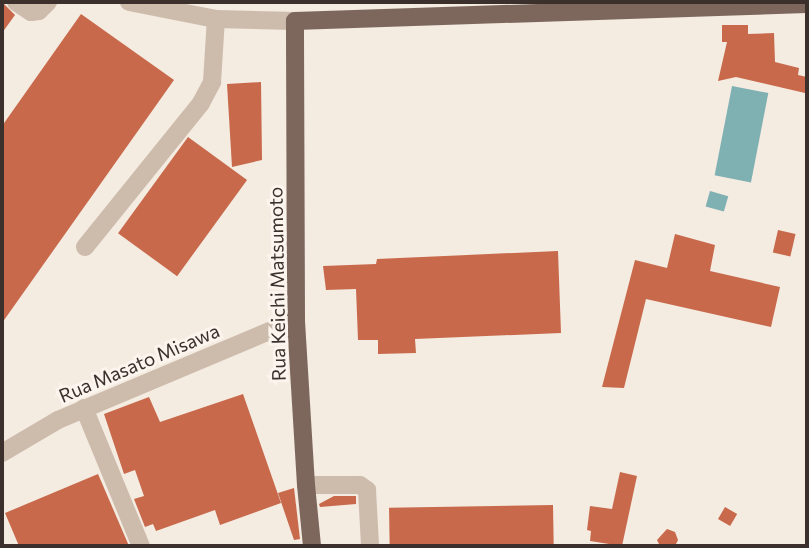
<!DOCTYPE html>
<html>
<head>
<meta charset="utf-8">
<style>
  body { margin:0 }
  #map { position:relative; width:809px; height:548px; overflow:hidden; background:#f4ebe1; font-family:Commissioner,sans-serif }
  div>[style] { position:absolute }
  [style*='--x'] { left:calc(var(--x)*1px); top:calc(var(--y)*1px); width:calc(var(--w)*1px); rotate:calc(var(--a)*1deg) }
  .water>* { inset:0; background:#7fb0b2; transform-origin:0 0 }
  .building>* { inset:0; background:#c8694b; transform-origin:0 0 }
  .minor>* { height:18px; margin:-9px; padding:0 9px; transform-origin:9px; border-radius:9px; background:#cdbbac }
  .major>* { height:18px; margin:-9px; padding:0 9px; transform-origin:9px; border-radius:9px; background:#7d675c }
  span { translate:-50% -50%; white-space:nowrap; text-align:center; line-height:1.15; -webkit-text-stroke:6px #fbf5ee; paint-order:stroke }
  .street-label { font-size:19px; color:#3b302b }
  .frame { position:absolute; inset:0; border:4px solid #3b302b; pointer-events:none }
</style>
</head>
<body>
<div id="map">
  <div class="water">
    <i style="left:732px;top:86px;width:37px;height:91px;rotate:11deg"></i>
    <i style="left:710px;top:191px;width:19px;height:16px;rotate:16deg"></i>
  </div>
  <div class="building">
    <i style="clip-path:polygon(2px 2px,15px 15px,2px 33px)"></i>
    <i style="clip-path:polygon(81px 14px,174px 80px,2px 323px,2px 126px)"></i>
    <i style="clip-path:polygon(722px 25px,748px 25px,748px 34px,774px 33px,775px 62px,799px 68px,798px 75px,807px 77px,805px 93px,736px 77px,718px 81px,727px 42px,722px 42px)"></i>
    <i style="clip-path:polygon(261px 82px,262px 160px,232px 167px,227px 84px)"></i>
    <i style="left:188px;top:137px;width:73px;height:119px;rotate:36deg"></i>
    <i style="left:778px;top:230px;width:18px;height:23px;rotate:13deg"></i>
    <i style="clip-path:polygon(675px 234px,715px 245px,710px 271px,780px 287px,771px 327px,646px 299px,624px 388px,602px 387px,635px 260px,667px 268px)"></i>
    <i style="clip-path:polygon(558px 251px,561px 333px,415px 339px,416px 353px,378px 354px,378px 340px,358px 340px,356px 289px,326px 290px,323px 266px,376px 264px,377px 259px)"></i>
    <i style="clip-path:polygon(243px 394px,281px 503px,220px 525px,215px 510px,156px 531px,153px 524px,145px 527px,134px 499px,144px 496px,135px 470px,124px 474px,104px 414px,149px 397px,160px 422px)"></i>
    <i style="clip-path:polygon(620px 472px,637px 476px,622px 546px,590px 541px,591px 531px,587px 530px,590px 506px,612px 509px)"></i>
    <i style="clip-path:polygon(98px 474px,129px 546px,19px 546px,5px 513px)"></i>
    <i style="clip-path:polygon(294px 488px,300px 539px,294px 540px,278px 493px)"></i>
    <i style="clip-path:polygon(334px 496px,356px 496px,356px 504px,320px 507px,319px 504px)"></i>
    <i style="left:553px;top:505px;width:41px;height:164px;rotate:89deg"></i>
    <i style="left:725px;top:507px;width:14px;height:14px;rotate:30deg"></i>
    <i style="clip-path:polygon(667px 529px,675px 532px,678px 540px,675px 546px,660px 546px,657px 540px)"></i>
  </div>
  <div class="minor">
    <i style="--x:16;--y:2;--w:18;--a:34"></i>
    <i style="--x:31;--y:12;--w:8;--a:-7"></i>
    <i style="--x:39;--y:11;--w:13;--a:-45"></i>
    <i style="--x:129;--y:2;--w:89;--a:11.1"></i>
    <i style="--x:216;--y:19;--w:79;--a:1.5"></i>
    <i style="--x:85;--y:247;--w:185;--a:-51.1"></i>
    <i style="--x:201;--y:103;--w:24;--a:-62"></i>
    <i style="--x:212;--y:82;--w:63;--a:-86.4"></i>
    <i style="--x:84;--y:408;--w:149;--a:67.6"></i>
    <i style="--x:2;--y:453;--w:65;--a:-30.5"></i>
    <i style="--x:58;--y:420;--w:258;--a:-22.8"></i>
    <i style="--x:306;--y:485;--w:54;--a:0"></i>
    <i style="--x:360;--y:485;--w:9;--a:36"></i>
    <i style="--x:367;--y:490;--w:56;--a:86.9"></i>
  </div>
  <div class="major">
    <i style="--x:312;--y:546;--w:61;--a:-95.6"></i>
    <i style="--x:306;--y:485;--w:165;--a:-93.5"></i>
    <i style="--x:296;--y:320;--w:299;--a:-90.2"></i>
    <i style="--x:295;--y:21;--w:512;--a:-1.9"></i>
  </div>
  <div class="street-label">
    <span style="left:277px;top:284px;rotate:-91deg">Rua Keichi Matsumoto</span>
    <span style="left:139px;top:363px;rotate:-23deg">Rua Masato Misawa</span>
  </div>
  <div class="frame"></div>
</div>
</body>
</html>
